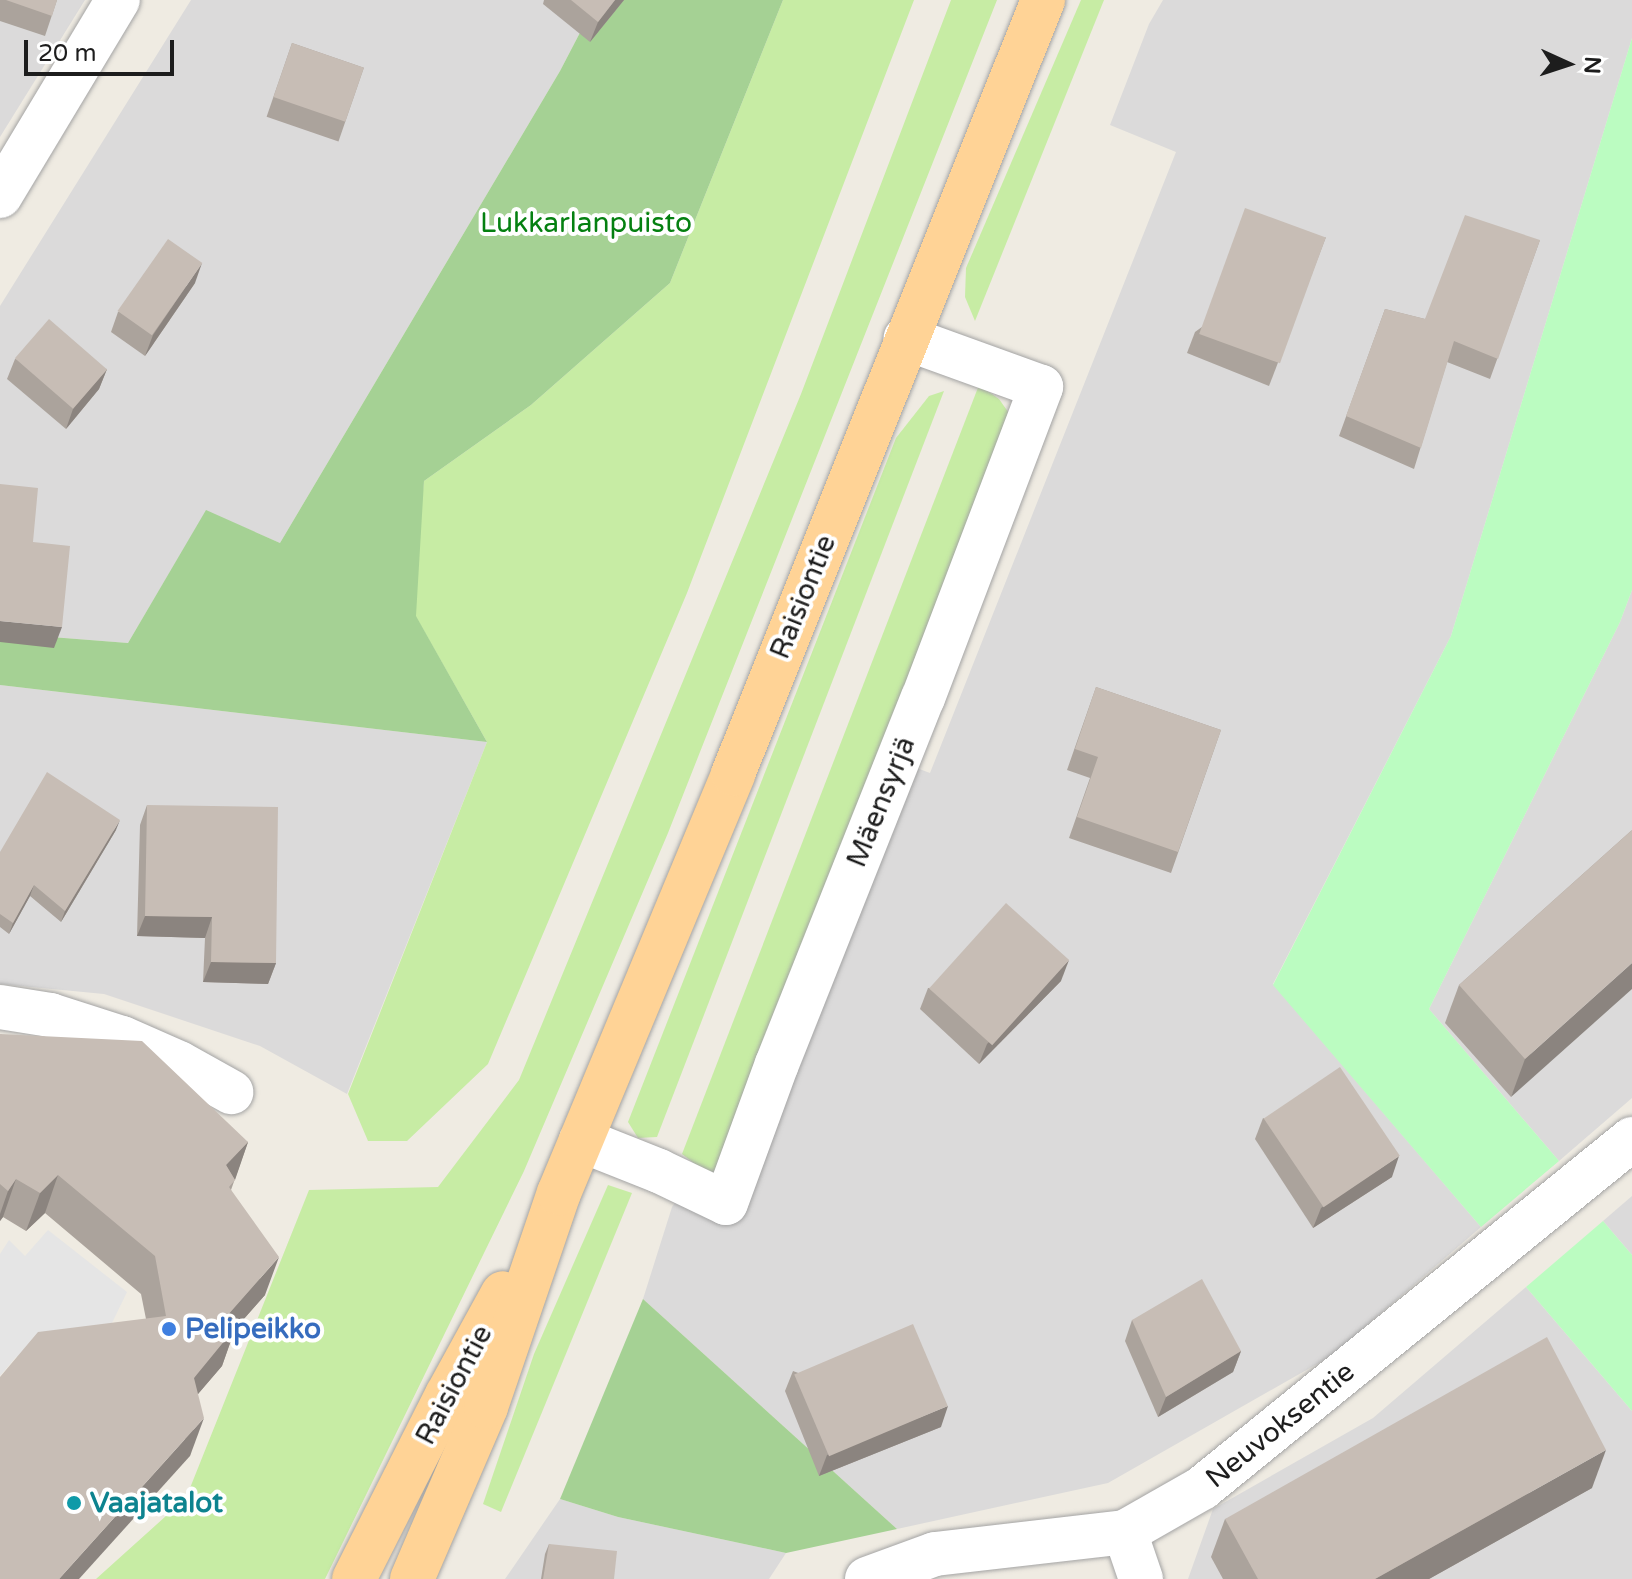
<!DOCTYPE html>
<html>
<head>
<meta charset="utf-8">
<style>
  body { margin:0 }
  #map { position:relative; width:1632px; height:1579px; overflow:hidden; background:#efebe2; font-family:"Varela Round",sans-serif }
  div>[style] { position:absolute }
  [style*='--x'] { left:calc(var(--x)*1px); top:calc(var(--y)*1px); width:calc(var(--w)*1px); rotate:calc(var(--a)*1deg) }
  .residential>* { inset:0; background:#dbdada }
  .grass>* { inset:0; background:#c7eca4 }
  .forest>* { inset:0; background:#a5d194 }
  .park>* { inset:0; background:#bbfcc1 }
  .parking>* { inset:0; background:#e5e5e5 }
  .roads { filter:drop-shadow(0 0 2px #a4a4a4) drop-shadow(0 0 2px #a4a4a4) }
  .minor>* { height:44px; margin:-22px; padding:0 22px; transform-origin:22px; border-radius:22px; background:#fff }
  .major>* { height:44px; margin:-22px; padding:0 22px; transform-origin:22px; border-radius:22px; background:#ffd396 }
  .wall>* { inset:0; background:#aba39c; transform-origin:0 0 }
  .shaded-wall>* { inset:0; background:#8b847f }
  .building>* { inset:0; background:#c7bdb5; transform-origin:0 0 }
  .dots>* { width:22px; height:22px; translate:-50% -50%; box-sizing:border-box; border:4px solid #fff; border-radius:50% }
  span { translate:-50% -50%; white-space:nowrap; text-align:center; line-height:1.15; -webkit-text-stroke:8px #fff; paint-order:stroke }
  .park-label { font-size:28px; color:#058011 }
  .street-label { font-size:28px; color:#1d1d1d }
  .shop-label { font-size:28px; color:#366cbe; font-weight:700 }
  .left { translate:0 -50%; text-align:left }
  .culture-label { font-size:28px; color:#0d838f; font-weight:700 }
  .north { position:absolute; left:1528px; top:24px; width:80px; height:80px; -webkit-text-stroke:6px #fff; paint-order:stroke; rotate:93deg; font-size:22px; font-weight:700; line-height:32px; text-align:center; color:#1d1d1d }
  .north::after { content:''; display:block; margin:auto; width:28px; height:36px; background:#1d1d1d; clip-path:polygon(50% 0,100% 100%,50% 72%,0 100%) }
  .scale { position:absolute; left:24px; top:40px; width:150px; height:36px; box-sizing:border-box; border:4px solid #1d1d1d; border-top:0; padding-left:10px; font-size:24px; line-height:28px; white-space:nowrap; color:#1d1d1d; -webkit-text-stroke:6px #fff; paint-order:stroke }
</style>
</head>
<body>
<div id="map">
  <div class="residential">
    <i style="clip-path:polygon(0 0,85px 0,0 137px)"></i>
    <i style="clip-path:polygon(191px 0,597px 0,560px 71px,280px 543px,206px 511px,128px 643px,0 633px,0 306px)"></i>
    <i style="clip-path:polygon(1163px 0,1632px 0,1632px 38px,1451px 636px,1273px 984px,1481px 1227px,1331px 1356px,1108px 1483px,897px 1529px,643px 1299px,672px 1207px,726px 1128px,866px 749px,930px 773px,1176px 152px,1110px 125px,1149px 24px)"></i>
    <i style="clip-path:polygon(1632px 590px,1632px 1098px,1559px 1161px,1429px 1009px,1620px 622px)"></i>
    <i style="clip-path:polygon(0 685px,487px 742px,347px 1094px,260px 1046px,104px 994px,0 984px)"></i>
    <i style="clip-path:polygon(1632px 1196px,1632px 1255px,1603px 1221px)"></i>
    <i style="clip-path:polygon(1526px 1287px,1632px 1411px,1632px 1579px,1188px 1579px,1213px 1509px,1373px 1418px)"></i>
    <i style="clip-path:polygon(560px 1499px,618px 1517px,786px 1553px,769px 1579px,505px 1579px)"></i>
  </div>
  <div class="grass">
    <i style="clip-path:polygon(783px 0,914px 0,687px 593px,488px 1064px,407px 1141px,368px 1141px,348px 1094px,487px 742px,411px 608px,424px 481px,531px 405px,670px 283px)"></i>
    <i style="clip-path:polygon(951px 0,997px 0,668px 833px,524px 1171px,325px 1579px,96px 1579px,186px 1498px,309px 1190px,438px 1187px,519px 1080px,801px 394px)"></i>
    <i style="clip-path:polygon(1081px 0,1104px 0,975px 321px,965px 297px,966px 268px)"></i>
    <i style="clip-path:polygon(979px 385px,999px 399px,1011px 416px,717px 1181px,682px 1154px)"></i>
    <i style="clip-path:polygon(944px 391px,657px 1137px,638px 1138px,628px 1122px,896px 438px,929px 396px)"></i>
    <i style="clip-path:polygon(608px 1185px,632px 1193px,501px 1512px,483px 1504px,534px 1354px)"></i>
  </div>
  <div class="forest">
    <i style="clip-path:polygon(597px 0,783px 0,670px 283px,531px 405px,424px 481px,416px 616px,487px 742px,0 685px,0 633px,128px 643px,206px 510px,280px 543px,560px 71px)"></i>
    <i style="clip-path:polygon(643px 1299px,897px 1529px,786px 1553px,618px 1517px,560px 1499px)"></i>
  </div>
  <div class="park">
    <i style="clip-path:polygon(1632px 38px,1632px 590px,1620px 622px,1429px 1009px,1559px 1161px,1481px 1227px,1273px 985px,1451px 636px)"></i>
    <i style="clip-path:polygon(1603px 1221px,1632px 1255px,1632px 1411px,1526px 1287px)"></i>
  </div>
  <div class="parking">
    <i style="clip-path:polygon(48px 1230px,127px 1292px,99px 1350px,16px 1357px,0 1376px,0 1254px,9px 1240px,25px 1256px)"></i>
  </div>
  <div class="roads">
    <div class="minor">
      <i style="--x:0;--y:196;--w:229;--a:-59"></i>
      <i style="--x:0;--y:1007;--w:51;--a:9.1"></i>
      <i style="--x:50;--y:1015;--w:76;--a:17.7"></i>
      <i style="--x:122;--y:1038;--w:62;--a:23.7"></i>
      <i style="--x:179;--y:1063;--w:60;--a:29.1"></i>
      <i style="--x:581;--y:1140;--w:84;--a:21.7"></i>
      <i style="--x:659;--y:1171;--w:74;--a:25.5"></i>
      <i style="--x:726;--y:1203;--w:148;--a:-69.9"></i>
      <i style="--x:777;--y:1064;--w:394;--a:-68.3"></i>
      <i style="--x:923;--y:698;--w:333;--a:-69.2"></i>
      <i style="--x:1041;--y:387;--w:144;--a:-160.1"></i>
      <i style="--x:1125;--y:1532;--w:50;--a:71.2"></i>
      <i style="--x:867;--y:1579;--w:72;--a:-20.2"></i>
      <i style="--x:935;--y:1554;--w:191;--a:-6.6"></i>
      <i style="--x:1125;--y:1532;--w:89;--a:-29.7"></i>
      <i style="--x:1202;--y:1488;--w:554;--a:-39.06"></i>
    </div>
    <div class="major">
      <i style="--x:354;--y:1579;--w:206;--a:-63.2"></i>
      <i style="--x:447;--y:1395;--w:116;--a:-61.2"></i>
      <i style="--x:412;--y:1579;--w:187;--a:-66.7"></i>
      <i style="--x:486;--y:1407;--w:226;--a:-71.2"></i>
      <i style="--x:559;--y:1193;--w:454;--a:-67.4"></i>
      <i style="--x:733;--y:774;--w:834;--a:-68.17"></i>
    </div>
  </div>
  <div class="wall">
    <i style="clip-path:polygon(0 0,57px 0,45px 36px,0 21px)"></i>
    <i style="clip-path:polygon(544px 0,624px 0,590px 42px,543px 4px)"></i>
    <i style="left:292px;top:43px;width:76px;height:78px;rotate:19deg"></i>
    <i style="clip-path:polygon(1326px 237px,1269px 386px,1187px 353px,1195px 332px)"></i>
    <i style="clip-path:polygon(1540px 240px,1490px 379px,1447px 362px,1414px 469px,1339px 436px,1385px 309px,1425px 319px)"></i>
    <i style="clip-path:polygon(195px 283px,145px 356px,111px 332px,118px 312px)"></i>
    <i style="clip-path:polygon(15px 359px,107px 369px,99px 389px,66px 429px,7px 379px)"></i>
    <i style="clip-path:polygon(1096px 687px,1221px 730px,1171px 873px,1069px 838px,1090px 778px,1067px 770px)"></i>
    <i style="clip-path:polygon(147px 805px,276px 963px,268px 984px,203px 982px,205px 938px,137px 936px,140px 825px)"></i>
    <i style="clip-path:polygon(116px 830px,61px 922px,30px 896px,9px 934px,0 927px,0 852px)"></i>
    <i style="clip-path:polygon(1632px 830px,1511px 1097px,1445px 1023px,1459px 985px)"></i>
    <i style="clip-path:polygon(1061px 981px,979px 1064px,920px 1009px,928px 988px)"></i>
    <i style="clip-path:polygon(0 1034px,248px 1142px,231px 1190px,265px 1295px,235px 1329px,222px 1366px,198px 1394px,190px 1456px,146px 1319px,141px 1294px,45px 1213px,26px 1231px,3px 1217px,0 1221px)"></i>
    <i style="clip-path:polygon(1263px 1118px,1392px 1177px,1313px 1228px,1255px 1139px)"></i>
    <i style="clip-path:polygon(1132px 1320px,1241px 1351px,1233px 1372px,1158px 1417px,1125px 1341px)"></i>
    <i style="clip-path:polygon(793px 1371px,941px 1427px,819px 1476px,785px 1391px)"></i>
    <i style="clip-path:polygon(1592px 1488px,1429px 1579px,1223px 1579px,1211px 1557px,1225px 1519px)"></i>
    <i style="clip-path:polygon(549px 1544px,614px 1579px,541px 1579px,545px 1554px)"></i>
  </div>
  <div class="shaded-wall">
    <i style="clip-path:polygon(615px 0,624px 0,590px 42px,598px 22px)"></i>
    <i style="clip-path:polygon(202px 263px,195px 283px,145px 356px,153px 335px)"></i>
    <i style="clip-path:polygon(107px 369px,99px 389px,66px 429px,73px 409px)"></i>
    <i style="clip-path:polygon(0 621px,62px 627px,54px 648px,0 642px)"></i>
    <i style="clip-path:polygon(120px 820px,116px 830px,61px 922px,65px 911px)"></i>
    <i style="clip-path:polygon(34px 885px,30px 896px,9px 934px,13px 923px)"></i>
    <i style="clip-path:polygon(145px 916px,212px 917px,205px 938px,137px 936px)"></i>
    <i style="clip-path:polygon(1069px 960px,1061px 981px,979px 1064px,987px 1044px)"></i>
    <i style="clip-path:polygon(211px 962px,276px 963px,268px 984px,203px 982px)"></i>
    <i style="clip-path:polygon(1632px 963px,1632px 989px,1511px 1097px,1525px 1059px)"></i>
    <i style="clip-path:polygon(248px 1142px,235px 1180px,226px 1165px)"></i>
    <i style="clip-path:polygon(1399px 1156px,1392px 1177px,1313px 1228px,1321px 1208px)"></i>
    <i style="clip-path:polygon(58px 1175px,45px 1213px,26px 1231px,40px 1193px)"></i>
    <i style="clip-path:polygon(16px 1179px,3px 1217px,0 1221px,0 1214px,8px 1191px)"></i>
    <i style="clip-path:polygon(279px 1257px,265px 1295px,235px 1329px,222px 1366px,180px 1415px,194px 1378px,226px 1317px)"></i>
    <i style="clip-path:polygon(1241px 1351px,1233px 1372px,1158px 1417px,1166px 1397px)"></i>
    <i style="clip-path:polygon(948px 1406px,941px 1427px,819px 1476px,827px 1455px)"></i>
    <i style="clip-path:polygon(204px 1418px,190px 1456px,79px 1579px,59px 1579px)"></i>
    <i style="clip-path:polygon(1606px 1450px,1592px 1488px,1429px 1579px,1375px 1579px)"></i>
  </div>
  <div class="building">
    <i style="clip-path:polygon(6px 0,57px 0,52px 16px)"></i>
    <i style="clip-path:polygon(571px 0,615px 0,598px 22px)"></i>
    <i style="left:292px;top:43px;width:76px;height:57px;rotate:19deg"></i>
    <i style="left:1245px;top:208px;width:86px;height:134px;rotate:20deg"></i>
    <i style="clip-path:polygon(1465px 215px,1540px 240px,1498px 359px,1454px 341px,1421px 448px,1346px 416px,1385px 309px,1425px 319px)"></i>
    <i style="left:168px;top:239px;width:42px;height:88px;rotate:35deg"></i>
    <i style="left:49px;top:319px;width:77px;height:52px;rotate:41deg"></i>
    <i style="clip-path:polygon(0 484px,38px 488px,33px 542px,70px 546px,62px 627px,0 621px)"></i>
    <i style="clip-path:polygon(1096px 687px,1221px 730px,1178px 852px,1077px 817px,1098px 757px,1075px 749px)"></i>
    <i style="clip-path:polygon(47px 772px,120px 820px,65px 911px,34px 885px,13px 923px,0 914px,0 852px)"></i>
    <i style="clip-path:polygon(147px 805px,278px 807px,276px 963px,211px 962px,212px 917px,145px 916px)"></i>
    <i style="clip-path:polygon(1632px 830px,1632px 963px,1525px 1059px,1459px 985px)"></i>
    <i style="left:1006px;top:903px;width:85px;height:115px;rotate:42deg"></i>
    <i style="clip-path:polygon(0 1034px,142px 1041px,248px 1142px,226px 1165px,235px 1180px,229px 1187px,279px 1257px,226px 1317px,235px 1328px,194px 1378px,204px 1418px,59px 1579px,0 1579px,0 1377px,38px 1332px,166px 1316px,155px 1256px,58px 1175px,40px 1193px,16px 1179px,8px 1191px,0 1184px)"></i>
    <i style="left:1340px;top:1067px;width:107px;height:92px;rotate:56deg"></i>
    <i style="clip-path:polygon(1202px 1279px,1241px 1351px,1166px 1397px,1132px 1320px)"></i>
    <i style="left:913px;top:1324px;width:89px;height:129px;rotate:67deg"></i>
    <i style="clip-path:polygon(1547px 1337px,1606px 1450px,1375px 1579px,1258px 1579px,1225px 1519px)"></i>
    <i style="clip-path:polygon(549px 1544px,617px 1551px,614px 1579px,543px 1579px)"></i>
  </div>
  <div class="dots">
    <i style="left:169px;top:1329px;background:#3f7fe0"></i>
    <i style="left:74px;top:1503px;background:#0f9aa8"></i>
  </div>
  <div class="park-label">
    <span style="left:586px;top:223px">Lukkarlanpuisto</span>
  </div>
  <div class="street-label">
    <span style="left:803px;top:597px;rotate:-68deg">Raisiontie</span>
    <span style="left:881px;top:802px;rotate:-68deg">Mäensyrjä</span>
    <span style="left:454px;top:1385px;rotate:-62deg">Raisiontie</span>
    <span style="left:1280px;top:1425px;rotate:-39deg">Neuvoksentie</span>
  </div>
  <div class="shop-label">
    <span class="left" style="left:185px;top:1329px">Pelipeikko</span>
  </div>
  <div class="culture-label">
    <span class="left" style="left:90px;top:1503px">Vaajatalot</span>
  </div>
  <div class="north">N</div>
  <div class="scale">20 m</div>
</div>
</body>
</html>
